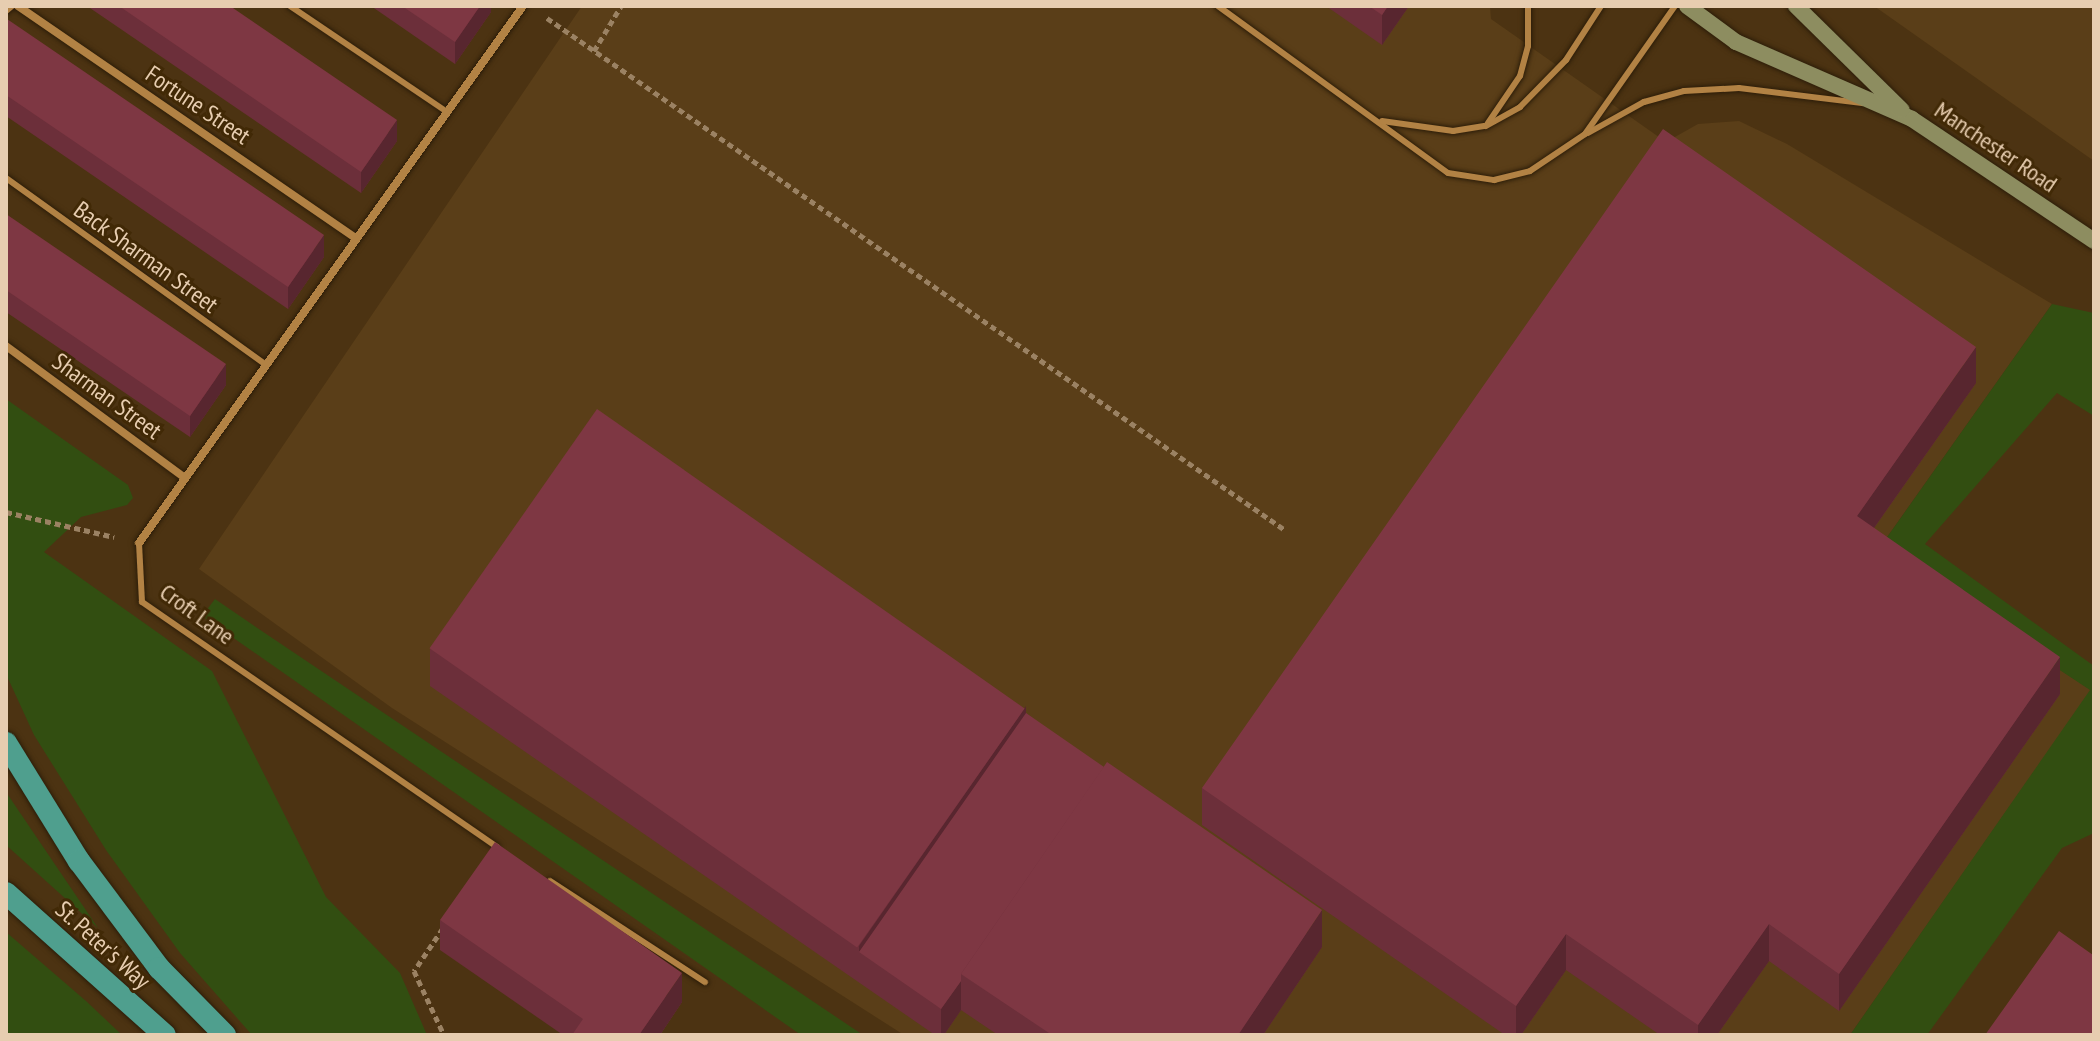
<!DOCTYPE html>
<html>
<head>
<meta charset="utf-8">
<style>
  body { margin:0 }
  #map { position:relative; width:2100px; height:1041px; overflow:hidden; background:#4c3312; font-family:"PT Sans Narrow",sans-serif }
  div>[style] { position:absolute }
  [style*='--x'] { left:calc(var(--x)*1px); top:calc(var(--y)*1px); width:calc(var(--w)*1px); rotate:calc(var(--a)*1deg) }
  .built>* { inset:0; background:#5a3e18 }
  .green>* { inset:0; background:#324e11 }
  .path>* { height:5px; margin-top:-2.5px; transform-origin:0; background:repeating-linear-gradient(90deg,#9b8263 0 6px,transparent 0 10px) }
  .roads { filter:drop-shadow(0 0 2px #2c1d09) drop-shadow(0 0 2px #2c1d09) }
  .service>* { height:6px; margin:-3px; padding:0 3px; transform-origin:3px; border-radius:3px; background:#b28244 }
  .minor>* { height:8px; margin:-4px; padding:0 4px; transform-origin:4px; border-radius:4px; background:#b28244 }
  .secondary>* { height:16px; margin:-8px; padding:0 8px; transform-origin:8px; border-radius:8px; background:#8d8d60 }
  .trunk>* { height:22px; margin:-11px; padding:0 11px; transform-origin:11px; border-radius:11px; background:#4f9f8e }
  .wall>* { inset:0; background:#6c2f3a }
  .shaded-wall>* { inset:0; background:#58262f }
  .building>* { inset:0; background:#7e3743; transform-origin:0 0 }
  span { translate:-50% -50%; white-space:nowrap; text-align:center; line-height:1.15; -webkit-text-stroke:6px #412906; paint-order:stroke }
  .street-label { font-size:24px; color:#e7cdb0 }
  .frame { position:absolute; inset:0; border:8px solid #e7cdb0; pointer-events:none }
</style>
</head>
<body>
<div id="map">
  <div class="built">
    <i style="clip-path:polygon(582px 6px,1490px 6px,1491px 19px,1666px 142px,1698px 124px,1739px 121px,1787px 144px,2052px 304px,1878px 550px,2091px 690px,1850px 1035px,904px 1035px,392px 708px,199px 569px)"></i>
    <i style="clip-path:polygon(1874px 6px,2094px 6px,2094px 161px)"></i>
  </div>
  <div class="green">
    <i style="clip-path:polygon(2052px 304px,2094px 313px,2094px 416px,2057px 393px,1925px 544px,2094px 666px,2094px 833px,2062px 848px,1927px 1035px,1850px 1035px,2090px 690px,1878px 550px)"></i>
    <i style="clip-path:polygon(6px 399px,128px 485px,133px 498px,127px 505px,81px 517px,44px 552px,212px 671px,326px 897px,400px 973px,427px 1035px,252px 1035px,180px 953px,106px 850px,34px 735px,6px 674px)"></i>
    <i style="clip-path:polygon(215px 599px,253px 625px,863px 1035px,801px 1035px,202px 616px)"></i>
    <i style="clip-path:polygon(6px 792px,98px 928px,6px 845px)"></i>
    <i style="clip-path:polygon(6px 932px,86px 1001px,122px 1035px,6px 1035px)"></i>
  </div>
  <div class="path">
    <i style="--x:547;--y:18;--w:898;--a:34.75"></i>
    <i style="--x:594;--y:51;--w:52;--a:-59"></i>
    <i style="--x:6;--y:512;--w:111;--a:13"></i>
    <i style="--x:443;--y:928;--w:52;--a:124"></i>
    <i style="--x:414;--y:971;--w:71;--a:64.9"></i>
  </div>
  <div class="roads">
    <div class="service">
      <i style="--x:290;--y:6;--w:189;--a:34"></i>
      <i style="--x:1218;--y:6;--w:284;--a:36"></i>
      <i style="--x:1448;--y:173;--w:47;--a:8.7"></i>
      <i style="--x:1494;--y:180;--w:37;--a:-14"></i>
      <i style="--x:1530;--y:171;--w:66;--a:-33.9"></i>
      <i style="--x:1585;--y:134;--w:156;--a:-54.9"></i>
      <i style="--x:6;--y:11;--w:8;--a:-40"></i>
      <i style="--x:1382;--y:121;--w:72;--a:8"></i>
      <i style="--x:1453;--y:131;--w:33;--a:-9"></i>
      <i style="--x:1486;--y:126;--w:39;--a:-29"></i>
      <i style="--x:1520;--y:107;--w:66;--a:-45.6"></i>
      <i style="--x:1566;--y:60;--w:64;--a:-57.1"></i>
      <i style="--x:1488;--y:123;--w:57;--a:-55.8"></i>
      <i style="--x:1520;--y:76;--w:31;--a:-75"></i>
      <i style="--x:1528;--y:46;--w:40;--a:-90"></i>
      <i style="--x:1588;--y:133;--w:64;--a:-29"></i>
      <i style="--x:1644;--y:102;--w:41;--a:-15.4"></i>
      <i style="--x:1684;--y:91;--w:55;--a:-3.1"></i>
      <i style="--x:1739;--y:88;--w:124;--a:7"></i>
      <i style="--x:6;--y:178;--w:320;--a:35.7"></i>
      <i style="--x:139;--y:543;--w:59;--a:87.1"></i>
      <i style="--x:142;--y:602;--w:431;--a:34.6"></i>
      <i style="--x:550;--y:881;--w:185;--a:33.1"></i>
    </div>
    <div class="minor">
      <i style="--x:18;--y:6;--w:410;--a:34.5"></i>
      <i style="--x:6;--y:346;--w:222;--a:36.4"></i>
      <i style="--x:139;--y:543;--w:660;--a:-54.43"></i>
    </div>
    <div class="secondary">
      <i style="--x:1687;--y:6;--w:61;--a:36.3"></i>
      <i style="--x:1736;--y:42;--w:192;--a:23.6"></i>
      <i style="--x:1912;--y:119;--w:219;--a:33.8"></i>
      <i style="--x:1796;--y:6;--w:148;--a:44.5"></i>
    </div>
    <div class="trunk">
      <i style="--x:6;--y:743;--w:139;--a:58.3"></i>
      <i style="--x:79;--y:861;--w:134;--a:53.2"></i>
      <i style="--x:159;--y:968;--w:94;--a:45.4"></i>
      <i style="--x:6;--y:893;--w:213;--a:41.8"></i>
    </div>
  </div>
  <div class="wall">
    <i style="clip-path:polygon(87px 6px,230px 6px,397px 141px,361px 193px)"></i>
    <i style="clip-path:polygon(371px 6px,491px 6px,491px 12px,455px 64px)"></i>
    <i style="clip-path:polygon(1326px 6px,1409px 6px,1382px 45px)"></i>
    <i style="clip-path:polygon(6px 20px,324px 257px,288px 309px,6px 116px)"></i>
    <i style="clip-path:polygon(6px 214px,226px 385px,190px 437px,6px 312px)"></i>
    <i style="clip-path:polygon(1976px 383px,1874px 528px,2060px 694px,1839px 1011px,1769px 961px,1717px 1035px,1660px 1035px,1566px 970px,1521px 1035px,1505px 1035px,1202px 825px,1202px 788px)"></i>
    <i style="clip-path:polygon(430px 649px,1026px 713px,1322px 947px,1263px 1035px,998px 1035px,961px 1010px,944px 1035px,935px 1035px,430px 686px)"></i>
    <i style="clip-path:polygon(440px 920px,682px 1002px,660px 1035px,563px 1035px,440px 950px)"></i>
  </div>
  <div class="shaded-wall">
    <i style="clip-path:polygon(480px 6px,491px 6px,491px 12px,455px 64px,455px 42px)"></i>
    <i style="clip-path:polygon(1388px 6px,1409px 6px,1382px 45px,1382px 15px)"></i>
    <i style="clip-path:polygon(397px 120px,397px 141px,361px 193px,361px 172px)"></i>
    <i style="clip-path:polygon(324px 235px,324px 257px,288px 309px,288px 287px)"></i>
    <i style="clip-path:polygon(1976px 347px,1976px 383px,1857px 552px,1857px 516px)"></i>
    <i style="clip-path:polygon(226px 364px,226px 385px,190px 437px,190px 416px)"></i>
    <i style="clip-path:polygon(2060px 657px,2060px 694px,1839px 1011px,1839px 974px)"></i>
    <i style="clip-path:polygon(1026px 706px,1026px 743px,859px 952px,859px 946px)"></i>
    <i style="clip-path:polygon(1322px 910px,1322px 947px,1263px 1035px,1238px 1035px)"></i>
    <i style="clip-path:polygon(1769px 924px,1769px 961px,1717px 1035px,1698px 1035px,1698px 1025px)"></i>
    <i style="clip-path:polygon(1566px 934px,1566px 970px,1521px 1035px,1516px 1035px,1516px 1006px)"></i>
    <i style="clip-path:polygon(682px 973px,682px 1002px,660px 1035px,639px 1035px)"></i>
    <i style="clip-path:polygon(961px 981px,961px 1010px,944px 1035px,941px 1035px,941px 1009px)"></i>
  </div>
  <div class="building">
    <i style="clip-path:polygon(119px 6px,230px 6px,397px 120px,361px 172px)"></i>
    <i style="clip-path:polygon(402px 6px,480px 6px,455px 42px)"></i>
    <i style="clip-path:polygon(1369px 6px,1388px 6px,1382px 15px)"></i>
    <i style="clip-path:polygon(7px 19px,324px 235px,288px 287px,6px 95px,6px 20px)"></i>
    <i style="clip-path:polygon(1663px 129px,1976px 347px,1857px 516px,2060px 657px,1839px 974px,1769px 924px,1698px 1025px,1566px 934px,1516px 1006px,1202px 788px)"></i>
    <i style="clip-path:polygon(6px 214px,226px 364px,190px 416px,6px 290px)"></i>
    <i style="left:597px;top:409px;width:522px;height:292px;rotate:35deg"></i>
    <i style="clip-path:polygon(1026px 713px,1104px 767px,961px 974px,961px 981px,941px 1009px,859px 952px)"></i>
    <i style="clip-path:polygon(1107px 762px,1322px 910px,1238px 1035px,1052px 1035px,961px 974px)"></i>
    <i style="clip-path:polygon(495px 842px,682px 973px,639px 1035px,572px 1035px,583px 1019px,440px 920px)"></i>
    <i style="clip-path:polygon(2059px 931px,2093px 955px,2094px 954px,2094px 1035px,1985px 1035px)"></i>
  </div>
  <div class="street-label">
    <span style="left:198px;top:105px;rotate:34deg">Fortune Street</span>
    <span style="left:1996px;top:147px;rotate:34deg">Manchester Road</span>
    <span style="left:146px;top:257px;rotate:36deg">Back Sharman Street</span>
    <span style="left:107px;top:396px;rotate:36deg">Sharman Street</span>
    <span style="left:197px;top:614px;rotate:36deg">Croft Lane</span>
    <span style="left:103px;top:945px;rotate:42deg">St. Peter's Way</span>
  </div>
  <div class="frame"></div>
</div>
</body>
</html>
